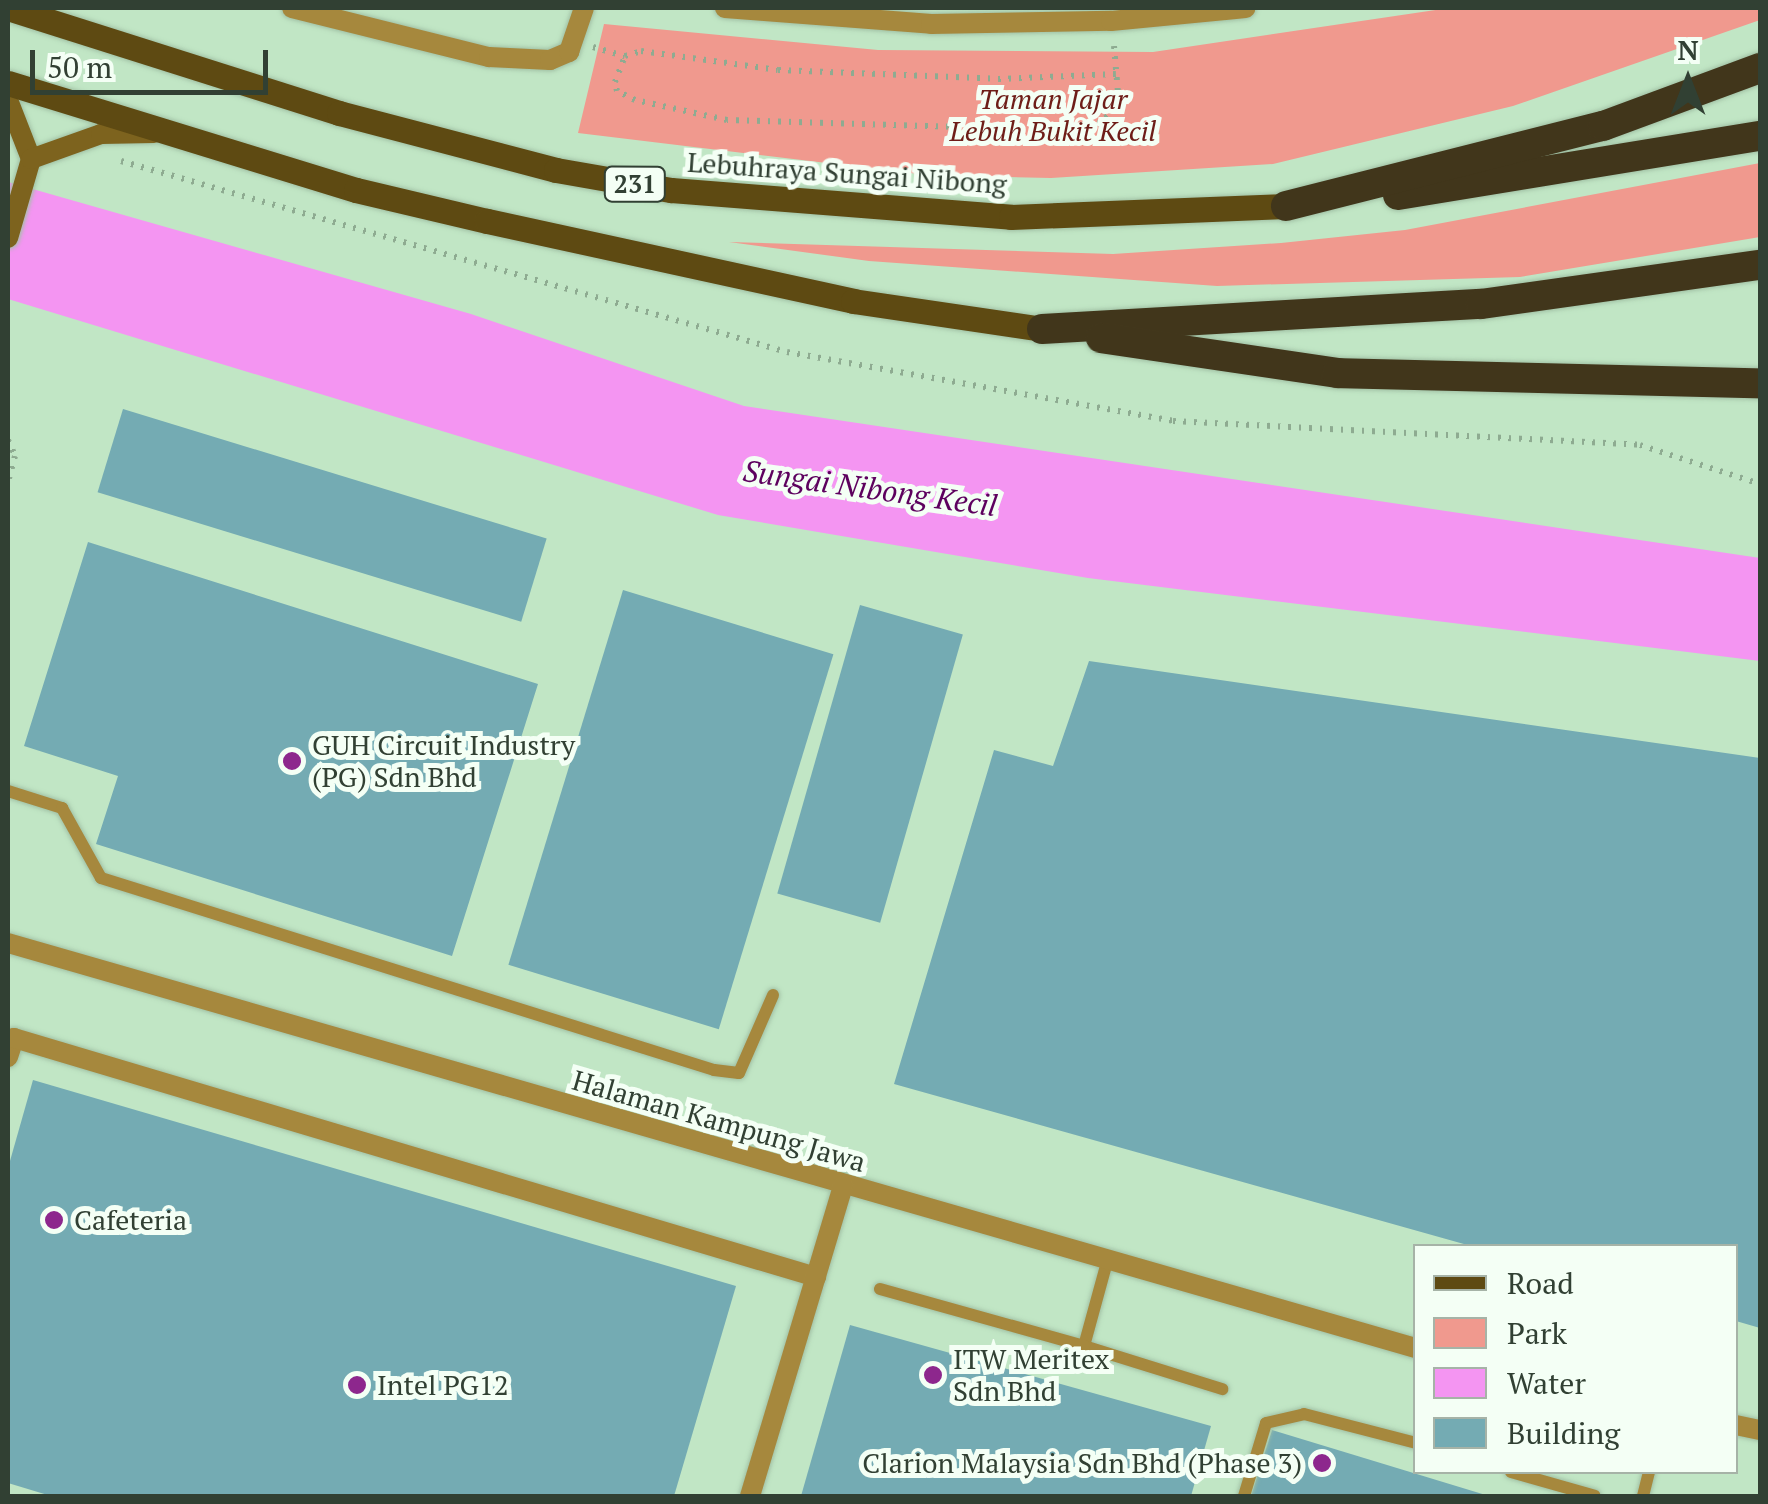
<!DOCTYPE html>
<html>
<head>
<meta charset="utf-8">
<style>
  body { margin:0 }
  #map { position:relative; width:1768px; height:1504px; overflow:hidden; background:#c1e6c5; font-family:"PT Serif",serif }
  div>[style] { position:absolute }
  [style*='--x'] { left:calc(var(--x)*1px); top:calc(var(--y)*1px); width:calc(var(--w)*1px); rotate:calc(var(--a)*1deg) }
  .green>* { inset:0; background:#f0998e }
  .water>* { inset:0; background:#f495f2 }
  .building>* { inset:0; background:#74abb3; transform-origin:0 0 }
  .path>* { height:6px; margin-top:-3px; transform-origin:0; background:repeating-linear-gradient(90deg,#8eab91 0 2.5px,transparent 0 10.5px) }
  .roads { filter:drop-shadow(0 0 2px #a1c1a5) drop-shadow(0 0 2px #a1c1a5) }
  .lane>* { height:12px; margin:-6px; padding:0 6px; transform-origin:6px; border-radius:6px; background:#a6883d }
  .street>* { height:20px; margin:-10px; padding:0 10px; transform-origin:10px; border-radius:10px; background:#a6883d }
  .secondary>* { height:20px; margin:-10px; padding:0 10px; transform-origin:10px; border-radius:10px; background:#7d631e }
  .primary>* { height:25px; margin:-12.5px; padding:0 12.5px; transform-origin:12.5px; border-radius:12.5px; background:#5e4a12 }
  .highway>* { height:30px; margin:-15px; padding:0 15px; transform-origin:15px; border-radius:15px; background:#41361b }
  .dots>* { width:28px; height:28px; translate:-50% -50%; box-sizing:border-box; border:5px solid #f4fff5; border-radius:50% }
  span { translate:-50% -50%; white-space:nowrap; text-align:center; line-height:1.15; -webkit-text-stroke:10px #f4fff5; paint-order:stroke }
  .shield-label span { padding:2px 8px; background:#f4fff5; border:2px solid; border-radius:8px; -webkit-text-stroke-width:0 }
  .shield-label { font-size:25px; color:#314033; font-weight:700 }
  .park-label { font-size:28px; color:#6e1d18; font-style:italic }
  .street-label { font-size:28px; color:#314033 }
  .poi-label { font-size:28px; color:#314033 }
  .left { translate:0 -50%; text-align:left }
  .right { translate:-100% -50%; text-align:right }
  .water-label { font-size:30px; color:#5d015e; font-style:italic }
  .frame { position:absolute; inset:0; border:10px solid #314033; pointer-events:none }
  .legend { position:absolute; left:1413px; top:1244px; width:325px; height:230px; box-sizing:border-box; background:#f4fff5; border:2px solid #a6b3a7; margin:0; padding:12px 18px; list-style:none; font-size:30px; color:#314033 }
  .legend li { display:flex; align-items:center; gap:20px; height:50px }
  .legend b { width:50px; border:2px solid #a6b3a7 }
  .north { position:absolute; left:1638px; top:30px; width:100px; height:100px; -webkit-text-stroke:8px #f4fff5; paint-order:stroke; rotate:0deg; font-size:28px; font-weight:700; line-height:40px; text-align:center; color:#314033 }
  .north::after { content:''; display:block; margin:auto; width:35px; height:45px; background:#314033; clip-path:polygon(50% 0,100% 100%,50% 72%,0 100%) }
  .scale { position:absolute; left:30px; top:50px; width:238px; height:45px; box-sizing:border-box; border:5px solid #314033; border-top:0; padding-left:12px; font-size:30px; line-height:35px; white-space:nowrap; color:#314033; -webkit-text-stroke:8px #f4fff5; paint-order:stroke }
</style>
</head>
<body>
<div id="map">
  <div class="green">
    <i style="clip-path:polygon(1449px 8px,1760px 8px,1760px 20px,1513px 106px,1273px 164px,1051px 178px,927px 175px,578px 133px,604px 24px,878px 50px,1153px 52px)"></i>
    <i style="clip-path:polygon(1760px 163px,1760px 237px,1520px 277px,1217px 286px,869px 261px,729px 242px,1113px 254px,1281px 243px,1405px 230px)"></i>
  </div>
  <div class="water">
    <i style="clip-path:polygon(8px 182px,471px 314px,744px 406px,1760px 558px,1760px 661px,1088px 578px,718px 515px,8px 299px)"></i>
  </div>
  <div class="building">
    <i style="left:123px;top:409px;width:443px;height:87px;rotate:17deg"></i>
    <i style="clip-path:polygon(88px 542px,538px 684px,452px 956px,96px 844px,118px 776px,24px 746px)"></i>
    <i style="left:623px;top:590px;width:220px;height:392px;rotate:17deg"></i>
    <i style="left:860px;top:605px;width:107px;height:300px;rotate:16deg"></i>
    <i style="clip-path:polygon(1089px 661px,1760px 758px,1760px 1328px,1736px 1321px,1736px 1246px,1471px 1246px,894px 1084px,994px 750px,1053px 766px)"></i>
    <i style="clip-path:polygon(33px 1080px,736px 1286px,674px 1496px,51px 1496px,8px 1483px,8px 1168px)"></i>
    <i style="clip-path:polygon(850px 1325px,1211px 1426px,1191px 1496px,801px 1496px)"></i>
    <i style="clip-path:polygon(1272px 1430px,1489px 1496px,1251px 1496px)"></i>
  </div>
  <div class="path">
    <i style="--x:1114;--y:46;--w:47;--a:85.1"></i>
    <i style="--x:1118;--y:93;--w:16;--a:101"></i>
    <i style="--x:1115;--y:109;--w:21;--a:137"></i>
    <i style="--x:1100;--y:123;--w:37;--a:169"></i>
    <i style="--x:1064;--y:130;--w:337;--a:-178.3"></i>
    <i style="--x:727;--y:120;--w:94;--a:-167.7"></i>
    <i style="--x:635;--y:100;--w:20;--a:-153"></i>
    <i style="--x:617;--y:91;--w:9;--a:-103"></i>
    <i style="--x:615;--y:82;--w:28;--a:-69"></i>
    <i style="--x:625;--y:56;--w:17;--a:-17"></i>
    <i style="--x:641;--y:51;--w:138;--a:7.9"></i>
    <i style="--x:778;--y:70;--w:220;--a:2.3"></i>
    <i style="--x:998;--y:79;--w:118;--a:-2.4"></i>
    <i style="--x:593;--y:47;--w:33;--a:16"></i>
    <i style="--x:121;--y:161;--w:693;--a:16"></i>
    <i style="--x:787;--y:352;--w:392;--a:10.1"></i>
    <i style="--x:1173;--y:421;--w:468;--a:2.9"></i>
    <i style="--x:1640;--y:445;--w:126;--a:18"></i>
    <i style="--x:8;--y:440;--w:17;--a:66"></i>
    <i style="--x:15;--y:456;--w:28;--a:105"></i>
  </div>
  <div class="roads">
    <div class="lane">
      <i style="--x:8;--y:791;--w:57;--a:17.5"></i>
      <i style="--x:62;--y:808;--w:80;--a:60.9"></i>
      <i style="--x:101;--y:878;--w:642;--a:17.39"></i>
      <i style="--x:714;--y:1070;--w:25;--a:7"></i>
      <i style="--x:739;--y:1073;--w:85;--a:-66.4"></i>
      <i style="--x:1107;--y:1262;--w:87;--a:105.3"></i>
      <i style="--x:1084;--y:1346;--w:145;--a:17.3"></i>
      <i style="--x:880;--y:1289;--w:212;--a:15.6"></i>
      <i style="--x:1511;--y:1472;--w:87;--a:15.9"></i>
      <i style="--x:1244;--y:1496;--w:76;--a:-73.2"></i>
      <i style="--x:1266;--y:1423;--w:39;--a:-13"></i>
      <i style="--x:1304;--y:1414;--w:116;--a:14.5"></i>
      <i style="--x:1643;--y:1496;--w:25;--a:-76"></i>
    </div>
    <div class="street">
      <i style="--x:292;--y:8;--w:203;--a:14"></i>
      <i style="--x:489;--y:57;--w:61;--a:2.8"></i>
      <i style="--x:550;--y:60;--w:21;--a:-23"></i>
      <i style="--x:569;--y:52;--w:46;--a:-71.2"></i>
      <i style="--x:725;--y:8;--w:207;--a:4.4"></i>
      <i style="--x:931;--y:24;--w:180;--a:-1"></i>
      <i style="--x:1111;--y:21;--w:135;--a:-5.5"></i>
      <i style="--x:8;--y:943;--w:1465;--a:16.05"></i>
      <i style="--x:8;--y:1057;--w:20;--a:-72"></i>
      <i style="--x:14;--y:1038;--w:837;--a:16.59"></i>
      <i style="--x:1736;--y:1425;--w:25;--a:12"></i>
      <i style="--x:750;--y:1496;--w:324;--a:-73.3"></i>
    </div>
    <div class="secondary">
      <i style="--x:8;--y:100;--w:63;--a:68.7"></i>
      <i style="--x:31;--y:159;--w:82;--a:106.2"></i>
      <i style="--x:31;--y:159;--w:74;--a:-19.7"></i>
      <i style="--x:101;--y:134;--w:53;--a:-1.1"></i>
    </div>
    <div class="primary">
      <i style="--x:8;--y:8;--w:347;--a:17.6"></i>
      <i style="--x:339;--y:113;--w:224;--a:14.7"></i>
      <i style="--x:556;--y:170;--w:117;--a:9.9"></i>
      <i style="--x:671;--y:190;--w:341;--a:4.5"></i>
      <i style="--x:1011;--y:217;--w:275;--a:-2.3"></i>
      <i style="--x:8;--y:83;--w:364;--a:17.1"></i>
      <i style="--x:356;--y:190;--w:135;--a:13.3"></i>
      <i style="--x:487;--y:221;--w:375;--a:12.3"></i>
      <i style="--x:853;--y:301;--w:191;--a:8.4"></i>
    </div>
    <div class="highway">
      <i style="--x:1398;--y:195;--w:367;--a:-9.3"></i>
      <i style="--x:1286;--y:206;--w:327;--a:-14.2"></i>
      <i style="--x:1603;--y:126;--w:167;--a:-20.3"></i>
      <i style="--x:1042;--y:329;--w:440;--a:-3.3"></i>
      <i style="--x:1481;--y:304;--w:282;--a:-8"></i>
      <i style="--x:1101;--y:338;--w:239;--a:8.4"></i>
      <i style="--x:1337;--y:373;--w:423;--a:1.4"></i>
    </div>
  </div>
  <div class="dots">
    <i style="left:292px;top:761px;background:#8d278d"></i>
    <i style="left:54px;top:1220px;background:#8d278d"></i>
    <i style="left:933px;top:1375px;background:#8d278d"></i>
    <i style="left:357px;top:1385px;background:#8d278d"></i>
    <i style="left:1322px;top:1463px;background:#8d278d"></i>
  </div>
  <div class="shield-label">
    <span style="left:635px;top:184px">231</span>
  </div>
  <div class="park-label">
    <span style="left:1053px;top:115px">Taman Jajar<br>Lebuh Bukit Kecil</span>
  </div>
  <div class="street-label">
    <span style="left:847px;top:173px;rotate:4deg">Lebuhraya Sungai Nibong</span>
    <span style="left:719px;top:1121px;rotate:16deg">Halaman Kampung Jawa</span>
  </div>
  <div class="poi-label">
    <span class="left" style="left:312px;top:761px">GUH Circuit Industry<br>(PG) Sdn Bhd</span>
    <span class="left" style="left:74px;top:1220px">Cafeteria</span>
    <span class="left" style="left:953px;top:1375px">ITW Meritex<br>Sdn Bhd</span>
    <span class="left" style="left:377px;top:1385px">Intel PG12</span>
    <span class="right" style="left:1302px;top:1463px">Clarion Malaysia Sdn Bhd (Phase 3)</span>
  </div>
  <div class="water-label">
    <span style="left:870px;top:488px;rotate:8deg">Sungai Nibong Kecil</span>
  </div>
  <div class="frame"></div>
  <ul class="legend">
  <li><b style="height:12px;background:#5e4a12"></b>Road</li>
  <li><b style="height:28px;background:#f0998e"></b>Park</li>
  <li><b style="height:28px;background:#f495f2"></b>Water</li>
  <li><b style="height:28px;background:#74abb3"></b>Building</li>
  </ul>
  <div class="north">N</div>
  <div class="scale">50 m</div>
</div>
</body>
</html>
